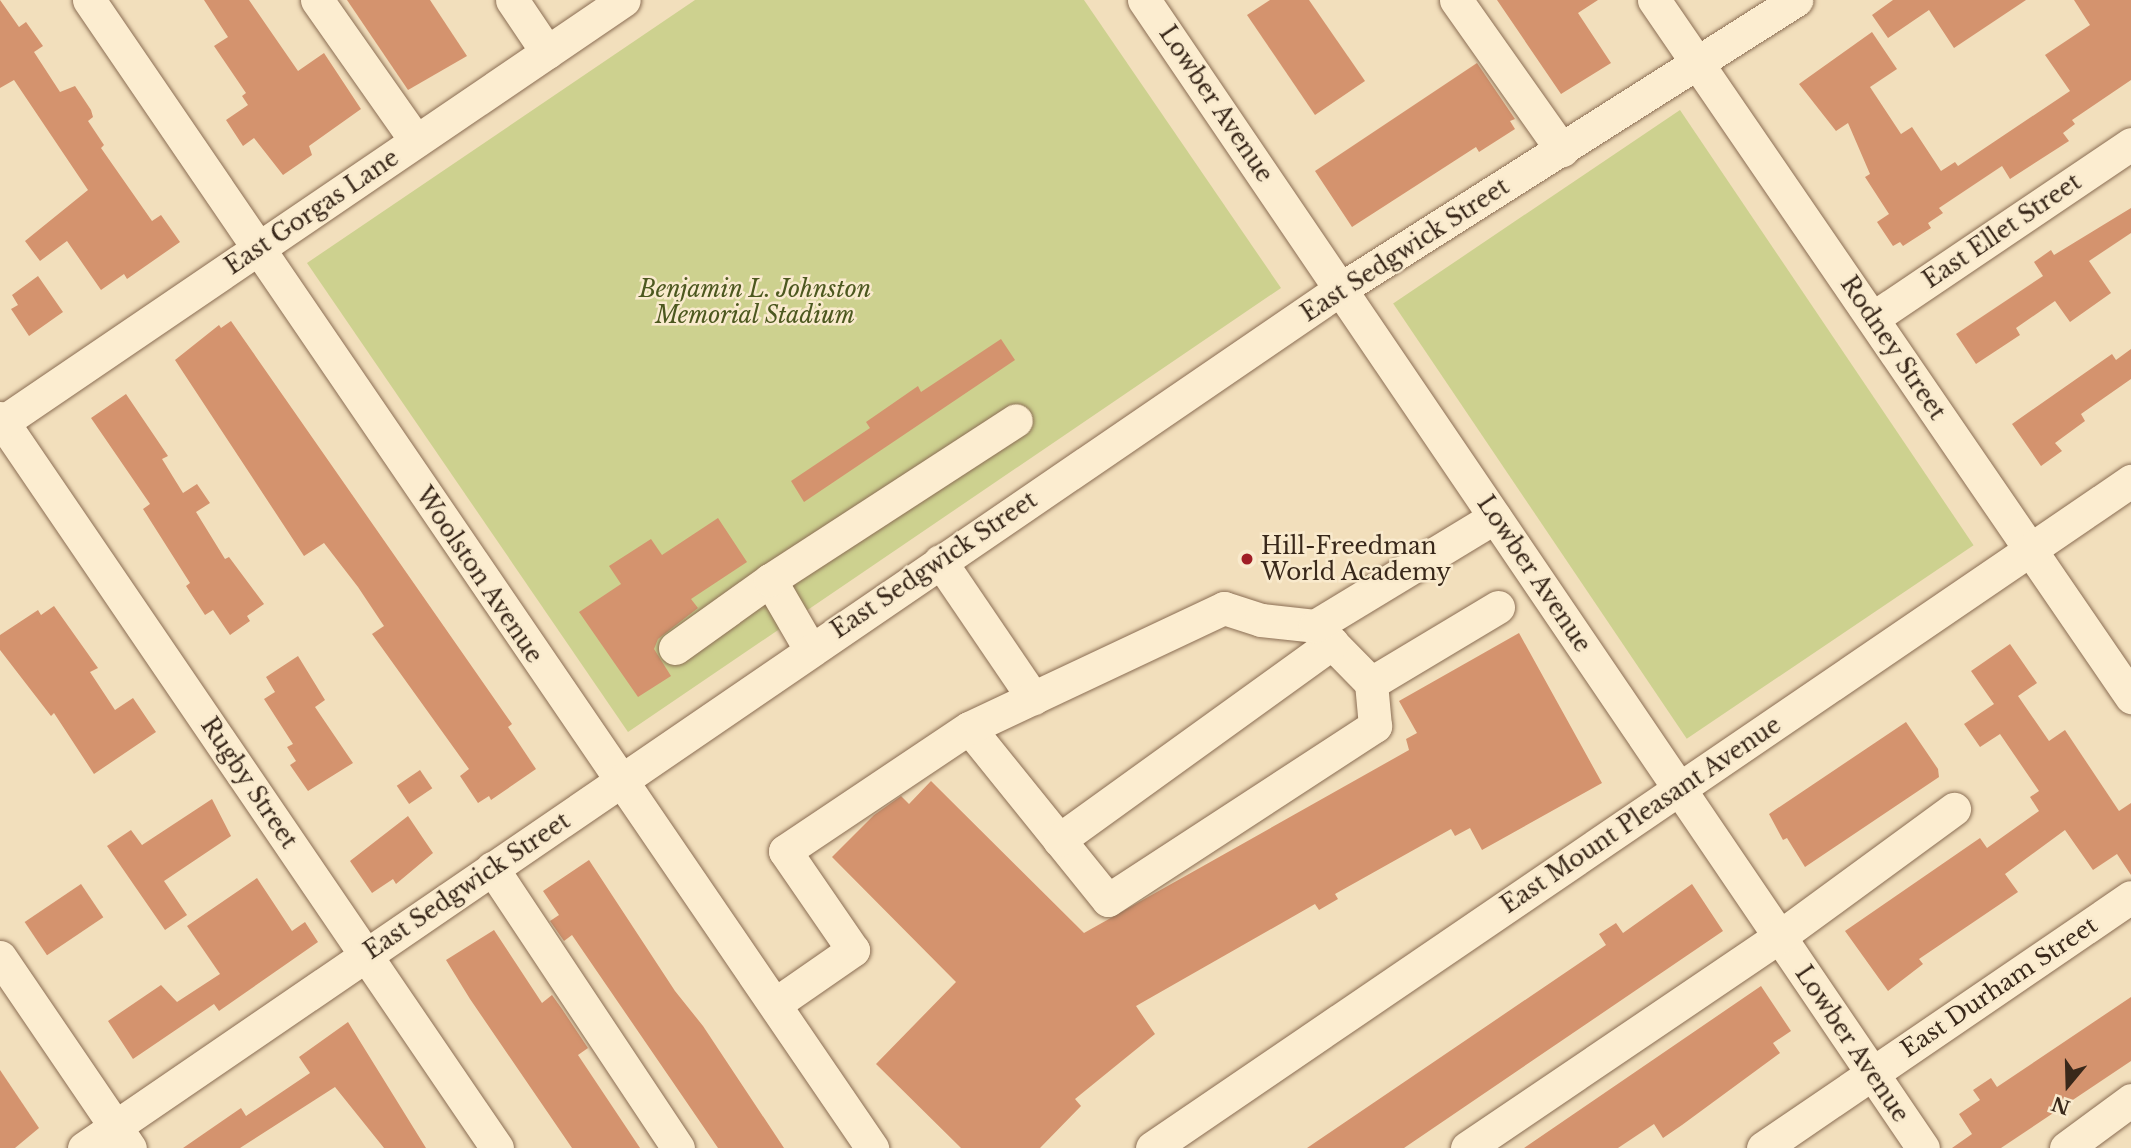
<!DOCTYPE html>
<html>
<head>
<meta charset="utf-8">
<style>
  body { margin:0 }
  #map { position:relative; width:2131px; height:1148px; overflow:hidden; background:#f2dfbc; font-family:"Libre Baskerville",serif }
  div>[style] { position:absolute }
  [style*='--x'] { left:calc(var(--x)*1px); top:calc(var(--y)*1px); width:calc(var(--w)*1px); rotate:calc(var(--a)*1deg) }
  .green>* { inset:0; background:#cdd18f; transform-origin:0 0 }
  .building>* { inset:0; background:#d4936e; transform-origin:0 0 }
  .roads { filter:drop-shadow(0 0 2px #8b6e54) drop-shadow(0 0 2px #8b6e54) }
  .minor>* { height:33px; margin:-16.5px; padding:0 16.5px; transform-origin:16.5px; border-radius:16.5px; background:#fcedd0 }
  .dots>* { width:19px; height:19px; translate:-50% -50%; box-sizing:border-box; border:4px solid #f9eacd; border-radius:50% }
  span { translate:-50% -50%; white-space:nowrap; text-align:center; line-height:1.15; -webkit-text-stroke:5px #f9eacd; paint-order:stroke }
  .street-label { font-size:23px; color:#39281a }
  .park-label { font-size:23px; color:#4c581f; font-style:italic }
  .poi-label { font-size:23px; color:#39281a }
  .left { translate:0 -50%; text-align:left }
  .north { position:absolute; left:2033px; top:1050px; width:70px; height:70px; -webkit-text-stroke:5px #f9eacd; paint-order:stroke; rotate:199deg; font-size:19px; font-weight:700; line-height:28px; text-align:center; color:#39281a }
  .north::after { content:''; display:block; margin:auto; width:24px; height:32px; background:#39281a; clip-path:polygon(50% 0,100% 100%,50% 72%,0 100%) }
</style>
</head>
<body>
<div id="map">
  <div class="green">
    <i style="clip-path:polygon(695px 0,1084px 0,1281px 288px,628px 732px,307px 263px)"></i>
    <i style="left:1680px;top:110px;width:525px;height:346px;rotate:56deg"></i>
  </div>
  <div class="building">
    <i style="clip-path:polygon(0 0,19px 27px,26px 22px,43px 46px,34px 52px,60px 92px,75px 86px,91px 110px,93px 117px,88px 121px,104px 145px,101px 148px,152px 221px,161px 215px,180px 242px,127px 279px,124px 274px,101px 290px,67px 241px,40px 261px,25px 241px,88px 190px,14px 80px,0 88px)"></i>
    <i style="clip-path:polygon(204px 0,249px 0,298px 71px,324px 53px,361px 109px,309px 146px,312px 155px,283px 175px,254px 138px,243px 146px,226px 120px,248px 105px,242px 96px,246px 93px,214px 46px,228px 37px)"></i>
    <i style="clip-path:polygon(347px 0,430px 0,467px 56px,408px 90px)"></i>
    <i style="clip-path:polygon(1270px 0,1309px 0,1365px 81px,1315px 115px,1247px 15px)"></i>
    <i style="clip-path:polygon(1497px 0,1598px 0,1578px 13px,1611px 63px,1561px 94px)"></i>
    <i style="clip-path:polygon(1893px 0,2026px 0,1954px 48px,1929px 10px,1888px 38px,1872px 15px)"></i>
    <i style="clip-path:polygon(2074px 0,2131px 0,2131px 80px,2072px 120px,2075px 124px,2063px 133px,2069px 141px,2010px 179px,2002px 166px,1939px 208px,1943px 213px,1928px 223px,1931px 228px,1903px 246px,1900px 242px,1893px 246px,1877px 222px,1889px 214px,1865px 177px,1870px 174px,1848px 123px,1836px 131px,1799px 84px,1872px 32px,1897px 69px,1870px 87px,1901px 134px,1912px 127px,1941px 171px,1955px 162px,1958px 166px,2070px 91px,2045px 55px,2090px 25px)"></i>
    <i style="clip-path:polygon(1477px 63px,1515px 119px,1510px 121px,1515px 129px,1479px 152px,1476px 147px,1352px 227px,1315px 171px)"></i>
    <i style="clip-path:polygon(2131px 208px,2131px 233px,2089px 261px,2111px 293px,2070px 322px,2055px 301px,2016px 328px,2020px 335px,1976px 364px,1956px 334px,2043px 276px,2034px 262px,2051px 250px,2054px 255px)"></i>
    <i style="clip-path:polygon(38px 276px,63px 312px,29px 336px,11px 309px,18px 305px,12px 295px)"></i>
    <i style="clip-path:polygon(231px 321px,512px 724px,508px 727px,536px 769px,491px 800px,489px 796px,478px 803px,460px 776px,469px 769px,372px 634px,384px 626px,358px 587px,324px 543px,304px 556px,175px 360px,219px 325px,221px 328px)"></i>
    <i style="clip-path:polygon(1001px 339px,1015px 360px,804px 502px,791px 481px,870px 428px,866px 422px,918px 386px,921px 392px)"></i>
    <i style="clip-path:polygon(2131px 349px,2131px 379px,2081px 414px,2085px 421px,2055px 443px,2062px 451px,2041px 466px,2012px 424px,2112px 354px,2116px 360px)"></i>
    <i style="clip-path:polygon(126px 394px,168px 456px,162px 459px,183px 493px,197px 484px,210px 503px,196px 512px,225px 559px,229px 557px,264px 604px,247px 616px,250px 621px,230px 635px,213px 610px,205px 615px,186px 586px,190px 583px,143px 509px,150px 504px,91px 418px)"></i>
    <i style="clip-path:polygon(718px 518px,747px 562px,691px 599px,698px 608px,658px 639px,654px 649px,671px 676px,638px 697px,579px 612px,621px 584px,609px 566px,651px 539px,662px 555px)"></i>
    <i style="clip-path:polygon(54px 606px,98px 668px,90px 672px,115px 710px,133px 698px,156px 732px,94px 774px,54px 713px,51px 716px,0 650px,0 635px,38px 610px,41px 615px)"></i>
    <i style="clip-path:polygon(1519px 633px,1602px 783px,1482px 850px,1470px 828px,1455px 836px,1451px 829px,1335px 894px,1338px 899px,1319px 910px,1315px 904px,1136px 1006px,1155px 1034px,1075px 1099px,1081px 1106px,1040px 1148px,961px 1148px,876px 1064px,956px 982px,832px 857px,874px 815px,901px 796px,909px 804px,931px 781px,1084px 933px,1409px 750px,1406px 739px,1417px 733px,1399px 701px)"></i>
    <i style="clip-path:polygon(2010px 644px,2037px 683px,2018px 696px,2049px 741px,2065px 730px,2119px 811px,2131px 803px,2131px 875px,2117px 854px,2093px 870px,2065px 830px,2005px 874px,2018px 892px,1919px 959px,1923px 964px,1888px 991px,1845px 931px,1980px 838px,1987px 848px,2039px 811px,2030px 797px,2039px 791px,2000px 734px,1980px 747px,1964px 724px,1994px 704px,1971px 671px)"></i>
    <i style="clip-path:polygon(298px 656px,325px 700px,315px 707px,353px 763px,308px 791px,290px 765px,296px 761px,287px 747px,293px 744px,264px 699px,275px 692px,266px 677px)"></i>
    <i style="clip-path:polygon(1906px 722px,1938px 769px,1939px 777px,1805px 867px,1787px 838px,1783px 840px,1769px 814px)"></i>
    <i style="left:420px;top:770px;width:22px;height:28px;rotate:56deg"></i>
    <i style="clip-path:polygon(212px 799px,231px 836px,164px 881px,187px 915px,165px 930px,107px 846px,131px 830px,142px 845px)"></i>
    <i style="clip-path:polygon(408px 816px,433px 853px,396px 884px,393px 879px,372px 893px,350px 861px)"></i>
    <i style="clip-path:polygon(589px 860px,675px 991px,703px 1026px,784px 1148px,718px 1148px,572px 935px,564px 941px,550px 921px,559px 915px,543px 891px)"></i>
    <i style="clip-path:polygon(257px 878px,292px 931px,305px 922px,318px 942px,219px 1011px,214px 1004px,133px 1059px,108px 1021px,161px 985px,177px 1002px,220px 974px,187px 926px)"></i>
    <i style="left:81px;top:884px;width:40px;height:68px;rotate:56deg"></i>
    <i style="clip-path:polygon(1692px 884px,1723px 931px,1404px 1148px,1307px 1148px,1606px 945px,1599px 934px,1616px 923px,1623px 933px)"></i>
    <i style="clip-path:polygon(494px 930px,542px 1003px,552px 995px,562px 1009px,588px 1048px,578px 1055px,640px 1148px,572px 1148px,470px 999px,446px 960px)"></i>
    <i style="clip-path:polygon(1761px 986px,1791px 1031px,1773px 1043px,1780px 1053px,1682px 1125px,1663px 1138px,1654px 1124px,1618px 1148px,1524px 1148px)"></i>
    <i style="clip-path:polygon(2131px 997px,2131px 1061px,2001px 1148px,1952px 1148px,1972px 1134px,1959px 1114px,1980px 1100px,1973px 1090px,1991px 1078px,1997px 1087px)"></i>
    <i style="clip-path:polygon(348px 1022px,426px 1148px,384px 1148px,335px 1087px,240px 1148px,183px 1148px,241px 1108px,246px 1116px,310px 1073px,299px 1057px)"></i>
    <i style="clip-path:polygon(0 1070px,39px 1128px,15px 1148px,0 1148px)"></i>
  </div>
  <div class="roads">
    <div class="minor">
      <i style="--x:89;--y:0;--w:1390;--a:55.7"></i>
      <i style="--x:317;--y:0;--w:172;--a:54.9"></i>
      <i style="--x:512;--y:0;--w:63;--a:56.1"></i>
      <i style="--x:1144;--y:0;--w:1387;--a:55.84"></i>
      <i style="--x:1456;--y:0;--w:184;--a:54.8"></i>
      <i style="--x:1654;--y:0;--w:845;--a:55.61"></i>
      <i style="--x:1873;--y:318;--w:311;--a:-34"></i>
      <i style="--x:0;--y:418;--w:883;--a:55.75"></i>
      <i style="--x:0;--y:424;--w:754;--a:-34.2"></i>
      <i style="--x:940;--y:561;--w:166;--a:55.8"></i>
      <i style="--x:1317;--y:628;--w:77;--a:45.5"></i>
      <i style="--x:1371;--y:683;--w:148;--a:-30.9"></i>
      <i style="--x:675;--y:648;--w:117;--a:-35.6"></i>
      <i style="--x:810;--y:649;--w:80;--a:-120.1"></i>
      <i style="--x:770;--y:580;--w:293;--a:-33"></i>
      <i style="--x:969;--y:728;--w:221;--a:51.1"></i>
      <i style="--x:1108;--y:900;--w:319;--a:-33.1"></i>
      <i style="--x:1375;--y:726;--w:43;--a:-95.3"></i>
      <i style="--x:1059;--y:840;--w:337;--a:-35.8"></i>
      <i style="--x:492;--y:868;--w:336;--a:56.4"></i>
      <i style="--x:0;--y:957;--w:231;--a:55.8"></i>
      <i style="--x:775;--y:1004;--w:95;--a:-34.7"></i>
      <i style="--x:853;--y:950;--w:120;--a:-124.5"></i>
      <i style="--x:785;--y:851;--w:221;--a:-33.8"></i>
      <i style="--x:969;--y:728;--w:282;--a:-25.2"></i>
      <i style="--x:1224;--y:608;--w:39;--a:18"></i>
      <i style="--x:1261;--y:620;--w:54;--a:6.3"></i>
      <i style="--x:1315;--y:626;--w:210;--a:-31.2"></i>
      <i style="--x:84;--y:1148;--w:1524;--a:-34.36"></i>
      <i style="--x:1342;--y:288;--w:538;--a:-32.39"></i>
      <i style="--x:1152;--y:1148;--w:1185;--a:-34.27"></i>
      <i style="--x:1467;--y:1148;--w:377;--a:-34.1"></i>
      <i style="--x:1779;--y:937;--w:217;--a:-36.2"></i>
      <i style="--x:1763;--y:1148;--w:445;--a:-34.3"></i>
      <i style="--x:2066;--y:1148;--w:81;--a:-36.4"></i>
    </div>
  </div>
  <div class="dots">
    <i style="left:1247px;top:559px;background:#a01e26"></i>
  </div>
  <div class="street-label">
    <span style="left:1216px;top:104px;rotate:56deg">Lowber Avenue</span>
    <span style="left:312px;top:212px;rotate:-34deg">East Gorgas Lane</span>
    <span style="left:2002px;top:231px;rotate:-34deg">East Ellet Street</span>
    <span style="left:1405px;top:250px;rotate:-33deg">East Sedgwick Street</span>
    <span style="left:1893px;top:348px;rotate:56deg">Rodney Street</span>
    <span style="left:934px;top:565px;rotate:-34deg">East Sedgwick Street</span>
    <span style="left:1534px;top:574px;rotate:56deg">Lowber Avenue</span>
    <span style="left:479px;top:575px;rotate:56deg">Woolston Avenue</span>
    <span style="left:249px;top:783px;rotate:56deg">Rugby Street</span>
    <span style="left:1641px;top:815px;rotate:-34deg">East Mount Pleasant Avenue</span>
    <span style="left:467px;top:886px;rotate:-34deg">East Sedgwick Street</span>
    <span style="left:1999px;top:987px;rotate:-34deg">East Durham Street</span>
    <span style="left:1852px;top:1044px;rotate:56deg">Lowber Avenue</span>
  </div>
  <div class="park-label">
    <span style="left:755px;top:302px">Benjamin L. Johnston<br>Memorial Stadium</span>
  </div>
  <div class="poi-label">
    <span class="left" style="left:1261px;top:559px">Hill-Freedman<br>World Academy</span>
  </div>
  <div class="north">N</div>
</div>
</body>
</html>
